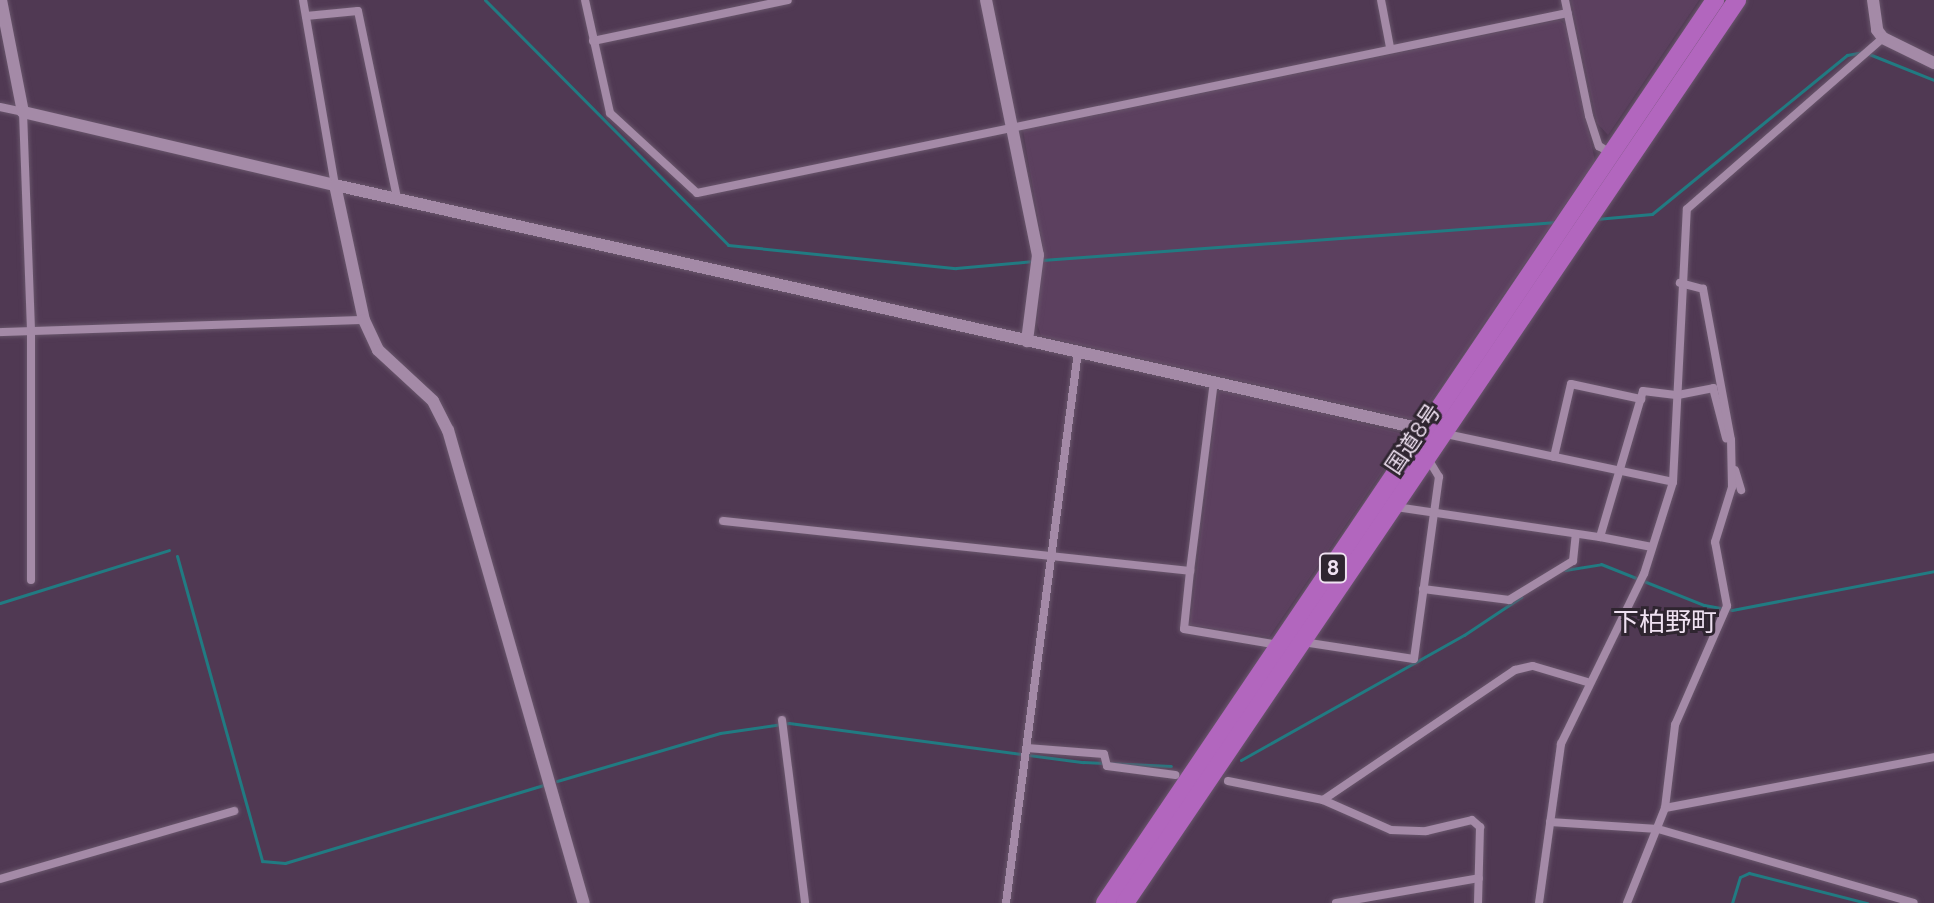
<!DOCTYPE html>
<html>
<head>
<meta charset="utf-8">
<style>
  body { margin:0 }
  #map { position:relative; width:1934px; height:903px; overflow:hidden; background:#503953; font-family:Raleway,"Noto Sans JP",sans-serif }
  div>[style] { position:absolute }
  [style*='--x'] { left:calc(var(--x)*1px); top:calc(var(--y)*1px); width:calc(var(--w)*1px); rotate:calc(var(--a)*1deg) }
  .built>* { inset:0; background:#5c405f }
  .stream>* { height:3px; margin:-1.5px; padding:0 1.5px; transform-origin:1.5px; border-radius:1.5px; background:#217b82 }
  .roads { filter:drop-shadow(0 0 2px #69566c) drop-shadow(0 0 2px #69566c) }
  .minor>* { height:8px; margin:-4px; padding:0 4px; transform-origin:4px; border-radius:4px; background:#a48aa7 }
  .tertiary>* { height:12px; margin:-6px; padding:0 6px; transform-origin:6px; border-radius:6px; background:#a48aa7 }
  .trunk>* { height:18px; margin:-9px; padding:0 9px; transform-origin:9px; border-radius:9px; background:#b266be }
  span { translate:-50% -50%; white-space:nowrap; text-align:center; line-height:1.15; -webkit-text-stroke:6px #2f2530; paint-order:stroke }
  .shield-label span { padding:2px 6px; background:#2f2530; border:2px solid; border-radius:6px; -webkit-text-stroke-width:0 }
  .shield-label { font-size:20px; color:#efe1f1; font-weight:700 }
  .street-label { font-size:22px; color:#efe1f1 }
  .quarter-label { font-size:26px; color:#efe1f1 }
</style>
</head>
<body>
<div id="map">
  <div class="built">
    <i style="clip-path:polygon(1571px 0,1699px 0,1608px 135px,1597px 123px)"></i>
    <i style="clip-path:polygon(1559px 20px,1566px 25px,1595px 161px,1422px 413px,1410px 419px,1041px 336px,1037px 323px,1043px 247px,1023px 130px)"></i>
    <i style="clip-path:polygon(1224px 388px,1407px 435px,1269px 637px,1190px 625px,1218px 393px)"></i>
  </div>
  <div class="stream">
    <i style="--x:485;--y:0;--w:345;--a:45.2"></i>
    <i style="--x:728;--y:245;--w:229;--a:5.8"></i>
    <i style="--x:956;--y:268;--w:78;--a:-5.1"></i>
    <i style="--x:1596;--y:219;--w:56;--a:-5.1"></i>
    <i style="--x:1652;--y:214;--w:252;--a:-39.2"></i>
    <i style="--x:1847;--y:55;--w:17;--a:-10"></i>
    <i style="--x:1864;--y:52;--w:75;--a:21.8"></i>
    <i style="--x:1042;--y:260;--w:516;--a:-4.22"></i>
    <i style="--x:177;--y:556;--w:317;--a:74.4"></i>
    <i style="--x:262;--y:861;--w:23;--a:5"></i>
    <i style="--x:285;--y:863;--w:270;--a:-16.8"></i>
    <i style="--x:1565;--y:570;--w:36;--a:-9"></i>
    <i style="--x:1601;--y:564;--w:111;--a:21.7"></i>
    <i style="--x:1704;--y:605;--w:28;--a:10"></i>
    <i style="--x:1732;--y:610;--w:206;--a:-10.9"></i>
    <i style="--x:0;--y:603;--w:177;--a:-17.4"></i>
    <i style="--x:1241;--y:760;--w:256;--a:-29.3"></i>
    <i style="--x:1464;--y:635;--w:69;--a:-33.7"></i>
    <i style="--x:557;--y:781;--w:170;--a:-16.4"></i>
    <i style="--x:720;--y:733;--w:70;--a:-8.2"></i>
    <i style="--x:789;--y:723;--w:297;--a:7.6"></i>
    <i style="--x:1083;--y:762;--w:88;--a:2.6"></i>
    <i style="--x:1732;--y:903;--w:27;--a:-73"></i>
    <i style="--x:1740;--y:877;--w:10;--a:-24"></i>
    <i style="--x:1749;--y:873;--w:122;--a:14.3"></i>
  </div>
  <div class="roads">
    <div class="minor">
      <i style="--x:303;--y:0;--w:188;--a:80.2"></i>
      <i style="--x:585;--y:0;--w:116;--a:77.5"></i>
      <i style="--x:610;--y:113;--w:118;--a:42.6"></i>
      <i style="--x:697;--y:193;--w:889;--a:-11.68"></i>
      <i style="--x:1381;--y:0;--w:48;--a:79.2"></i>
      <i style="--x:1565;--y:0;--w:118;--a:78.3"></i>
      <i style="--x:1589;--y:116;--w:32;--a:72"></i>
      <i style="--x:1599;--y:146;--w:13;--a:32"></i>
      <i style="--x:306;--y:16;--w:52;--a:-5.5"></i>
      <i style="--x:358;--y:11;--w:190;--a:78.2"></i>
      <i style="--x:593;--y:41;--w:199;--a:-11.9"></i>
      <i style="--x:0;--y:107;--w:24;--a:12"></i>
      <i style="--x:23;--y:112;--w:220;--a:87.9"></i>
      <i style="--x:31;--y:332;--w:248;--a:90"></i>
      <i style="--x:0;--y:332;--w:364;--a:-1.9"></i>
      <i style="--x:1446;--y:434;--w:232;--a:11.9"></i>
      <i style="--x:1554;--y:457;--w:75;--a:-76.9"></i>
      <i style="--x:1571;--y:384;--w:72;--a:12.1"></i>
      <i style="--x:1735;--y:470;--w:21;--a:73"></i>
      <i style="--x:1396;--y:507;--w:206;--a:8.4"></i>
      <i style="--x:723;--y:521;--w:470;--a:6.1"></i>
      <i style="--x:1190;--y:571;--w:191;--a:-82.8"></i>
      <i style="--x:1652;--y:547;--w:53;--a:-169.1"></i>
      <i style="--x:1600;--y:537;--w:152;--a:-73.6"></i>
      <i style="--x:1643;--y:391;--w:35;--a:7"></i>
      <i style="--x:1678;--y:395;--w:36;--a:-11"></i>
      <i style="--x:1713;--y:388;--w:52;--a:75.4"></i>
      <i style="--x:1190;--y:571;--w:58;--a:95.9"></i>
      <i style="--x:1184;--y:629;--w:96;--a:9.6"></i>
      <i style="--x:1423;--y:589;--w:87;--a:7.3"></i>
      <i style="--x:1509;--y:600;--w:75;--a:-31.4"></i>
      <i style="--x:1573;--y:561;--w:27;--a:-84"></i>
      <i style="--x:1303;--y:642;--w:112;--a:8.7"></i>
      <i style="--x:1414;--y:659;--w:184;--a:-82.2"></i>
      <i style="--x:1439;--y:477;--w:21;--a:-121"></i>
      <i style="--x:782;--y:720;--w:184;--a:82.8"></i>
      <i style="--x:1027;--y:748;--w:77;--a:4.5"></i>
      <i style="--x:1104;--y:754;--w:12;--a:76"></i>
      <i style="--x:1107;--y:766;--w:69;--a:7.5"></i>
      <i style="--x:1228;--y:781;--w:97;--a:11.3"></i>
      <i style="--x:1323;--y:800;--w:74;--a:23.8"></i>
      <i style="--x:1391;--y:830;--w:35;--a:2"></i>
      <i style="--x:1426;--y:831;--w:47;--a:-13.4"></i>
      <i style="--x:1472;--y:820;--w:11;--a:41"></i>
      <i style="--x:1480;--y:827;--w:76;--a:91.5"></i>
      <i style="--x:1323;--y:800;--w:232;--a:-34.1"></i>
      <i style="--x:1515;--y:670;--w:18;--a:-13"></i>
      <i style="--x:1533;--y:666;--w:56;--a:16.5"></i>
      <i style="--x:1665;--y:808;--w:274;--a:-10.7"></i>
      <i style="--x:1550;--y:822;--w:108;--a:3.7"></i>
      <i style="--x:1658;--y:829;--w:266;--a:16.1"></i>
      <i style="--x:0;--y:879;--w:244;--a:-16.2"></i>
      <i style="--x:1006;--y:903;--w:556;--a:-82.56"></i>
      <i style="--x:1336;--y:903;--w:145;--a:-9.9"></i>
      <i style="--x:1539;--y:903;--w:161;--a:-82.1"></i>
      <i style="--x:1561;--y:744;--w:189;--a:-64"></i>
      <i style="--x:1644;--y:574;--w:96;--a:-72.5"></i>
      <i style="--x:1673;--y:482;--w:273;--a:-87.1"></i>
      <i style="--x:1687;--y:209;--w:260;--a:-41.1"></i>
      <i style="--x:1627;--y:903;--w:102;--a:-68.2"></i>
      <i style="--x:1665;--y:808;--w:84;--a:-83.1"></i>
      <i style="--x:1675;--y:725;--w:130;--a:-66.4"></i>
      <i style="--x:1727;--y:606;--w:65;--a:-100.6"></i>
      <i style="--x:1715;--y:542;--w:58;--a:-72.8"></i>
      <i style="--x:1732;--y:487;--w:47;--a:-91.2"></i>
      <i style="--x:1731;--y:440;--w:154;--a:-100.5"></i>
      <i style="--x:1703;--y:289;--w:24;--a:-165"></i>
    </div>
    <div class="tertiary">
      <i style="--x:1;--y:0;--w:114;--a:78.9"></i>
      <i style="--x:23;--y:112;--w:320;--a:13.2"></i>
      <i style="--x:335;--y:185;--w:138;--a:77.9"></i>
      <i style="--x:364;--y:320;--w:33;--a:65"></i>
      <i style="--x:378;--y:350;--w:75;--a:42.8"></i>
      <i style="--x:433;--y:401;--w:33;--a:63"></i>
      <i style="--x:448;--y:430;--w:492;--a:74"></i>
      <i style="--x:986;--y:0;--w:260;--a:78.5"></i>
      <i style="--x:1038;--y:255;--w:87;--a:97.3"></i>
      <i style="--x:1873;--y:0;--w:30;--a:82"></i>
      <i style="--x:1877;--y:30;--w:10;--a:53"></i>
      <i style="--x:1883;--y:38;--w:57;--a:26.1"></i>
      <i style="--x:335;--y:185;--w:1123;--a:12.65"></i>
    </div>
    <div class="trunk">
      <i style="--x:1105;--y:903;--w:1090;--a:-55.96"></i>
      <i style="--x:1125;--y:903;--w:1091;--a:-55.87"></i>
    </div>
  </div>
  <div class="shield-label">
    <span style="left:1333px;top:568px">8</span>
  </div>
  <div class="street-label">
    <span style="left:1413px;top:439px;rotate:-56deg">国道8号</span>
  </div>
  <div class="quarter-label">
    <span style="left:1665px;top:623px">下柏野町</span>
  </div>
</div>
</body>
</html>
